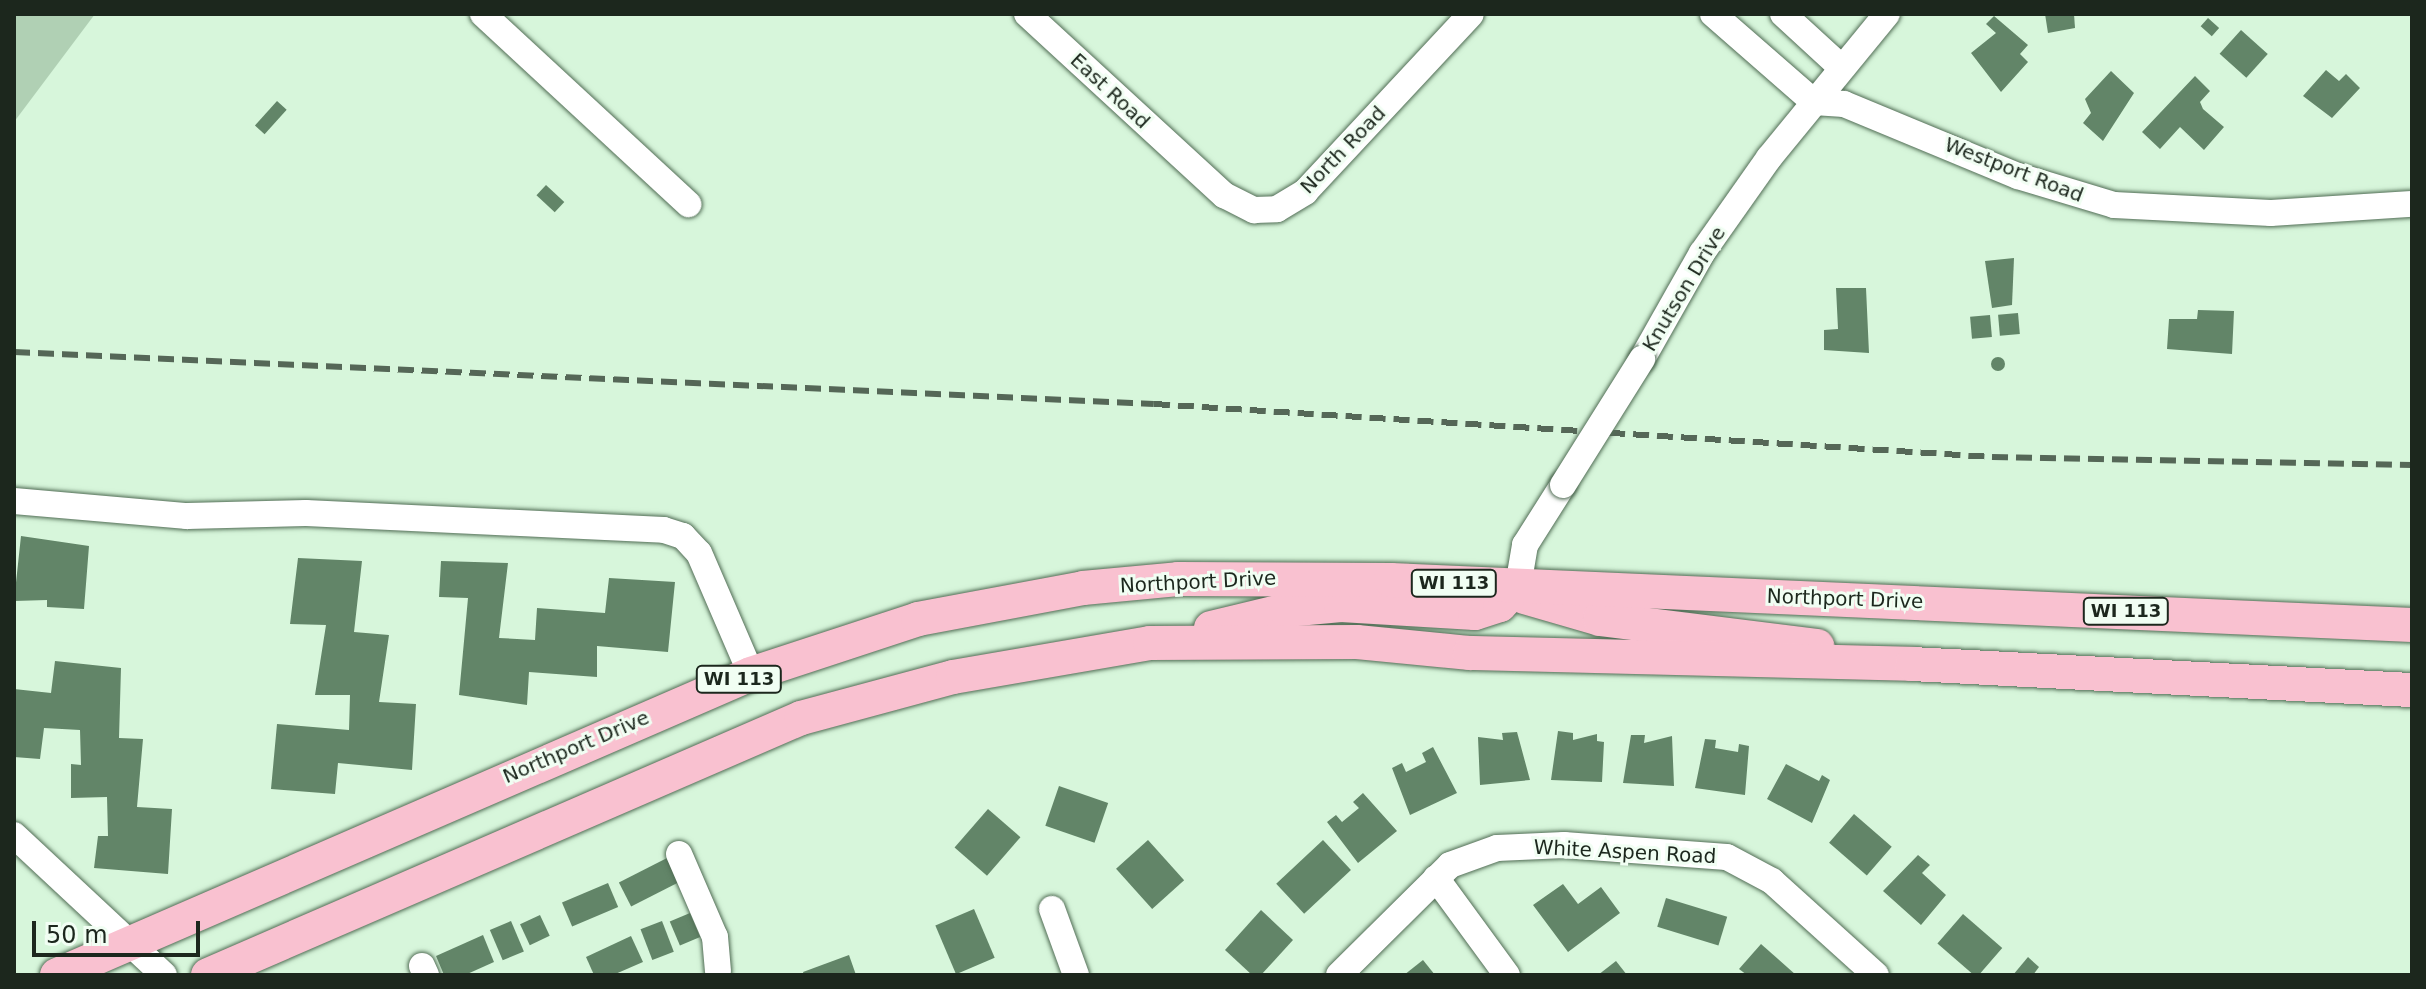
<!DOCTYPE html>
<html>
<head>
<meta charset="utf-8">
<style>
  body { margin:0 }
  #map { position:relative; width:2426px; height:989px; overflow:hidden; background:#d7f6db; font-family:"DejaVu Sans",sans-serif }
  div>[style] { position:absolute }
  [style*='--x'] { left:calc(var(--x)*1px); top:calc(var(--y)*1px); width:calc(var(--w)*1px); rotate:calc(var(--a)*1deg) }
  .green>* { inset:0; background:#b0d0b4 }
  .building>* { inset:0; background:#628568; transform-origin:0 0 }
  .round { border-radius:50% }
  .roads { filter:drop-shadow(0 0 2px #516d55) drop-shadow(0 0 2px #516d55) }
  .minor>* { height:26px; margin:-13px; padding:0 13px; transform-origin:13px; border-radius:13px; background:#fff }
  .major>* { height:34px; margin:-17px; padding:0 17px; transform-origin:17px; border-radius:17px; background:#f9c1d0 }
  .rail>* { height:6px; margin-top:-3px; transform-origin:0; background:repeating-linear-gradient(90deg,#556757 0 16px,transparent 0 24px) }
  .bridges { filter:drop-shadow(0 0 2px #516d55) drop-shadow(0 0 2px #516d55) }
  .minor-bridge>* { height:26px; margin:-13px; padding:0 13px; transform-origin:13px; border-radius:13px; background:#fff }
  span { translate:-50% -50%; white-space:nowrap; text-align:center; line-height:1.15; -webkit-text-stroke:6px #f1fef3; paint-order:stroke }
  .shield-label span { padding:2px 6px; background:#f1fef3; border:2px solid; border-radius:6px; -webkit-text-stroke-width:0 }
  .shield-label { font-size:18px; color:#1c271d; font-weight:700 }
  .street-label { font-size:20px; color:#1c271d }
  .frame { position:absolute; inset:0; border:16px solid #1c271d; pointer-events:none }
  .scale { position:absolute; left:32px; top:921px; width:168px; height:36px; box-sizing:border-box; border:4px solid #1c271d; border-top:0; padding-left:10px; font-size:24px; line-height:28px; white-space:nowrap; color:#1c271d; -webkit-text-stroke:6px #f1fef3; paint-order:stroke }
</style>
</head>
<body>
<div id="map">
  <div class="green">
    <i style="clip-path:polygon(14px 14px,95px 14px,14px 122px)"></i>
  </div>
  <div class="building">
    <i style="clip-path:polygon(2045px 14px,2074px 14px,2075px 28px,2048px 33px)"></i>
    <i style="clip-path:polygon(1994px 16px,2028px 45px,2020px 54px,2028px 62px,2001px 92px,1971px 53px,1996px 33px,1986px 24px)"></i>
    <i style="left:2208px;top:18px;width:15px;height:11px;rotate:42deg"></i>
    <i style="left:2241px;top:30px;width:36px;height:32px;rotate:42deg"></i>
    <i style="clip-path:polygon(2326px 70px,2339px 81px,2346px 74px,2360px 88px,2332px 118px,2303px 96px)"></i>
    <i style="clip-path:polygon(2111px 71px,2134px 93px,2103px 141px,2083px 123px,2091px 113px,2085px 99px)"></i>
    <i style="clip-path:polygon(2195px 76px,2210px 91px,2200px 102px,2203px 109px,2224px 127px,2204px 150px,2180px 127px,2160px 149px,2142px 132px)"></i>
    <i style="left:277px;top:101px;width:13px;height:33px;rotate:42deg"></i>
    <i style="left:546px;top:185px;width:25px;height:14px;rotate:43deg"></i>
    <i style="clip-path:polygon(2014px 258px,2012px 305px,1992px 308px,1985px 261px)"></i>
    <i style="clip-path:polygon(1836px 288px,1866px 288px,1869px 353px,1824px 350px,1824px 330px,1838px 329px)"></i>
    <i style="clip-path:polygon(2198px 310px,2234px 311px,2232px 354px,2167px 349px,2169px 319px,2197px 319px)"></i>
    <i style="left:2018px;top:313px;width:21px;height:20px;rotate:85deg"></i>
    <i style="left:1990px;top:315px;width:22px;height:20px;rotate:85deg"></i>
    <i class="round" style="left:1991px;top:357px;width:14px;height:14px"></i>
    <i style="clip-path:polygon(21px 536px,89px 546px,84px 609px,47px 607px,47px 600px,14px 601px)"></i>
    <i style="clip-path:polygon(298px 558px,362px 561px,354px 632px,389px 635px,379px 702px,416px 704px,412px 770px,338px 763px,335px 794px,271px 789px,277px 724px,349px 730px,350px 695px,315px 695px,326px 625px,290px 624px)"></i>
    <i style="clip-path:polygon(441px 561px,508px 563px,499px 638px,535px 640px,537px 608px,605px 613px,609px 578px,675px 582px,668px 652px,597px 646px,597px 677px,529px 672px,527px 705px,459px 695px,468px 598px,439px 597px)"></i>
    <i style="clip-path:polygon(55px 661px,121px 668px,119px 738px,143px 739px,137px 807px,172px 809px,168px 874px,94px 868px,98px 836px,108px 836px,107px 797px,71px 798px,71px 764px,81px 765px,80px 730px,44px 728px,40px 759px,14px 757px,14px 689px,51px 693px)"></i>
    <i style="clip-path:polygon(1558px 731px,1573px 733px,1573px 740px,1597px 734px,1597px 741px,1604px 742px,1602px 782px,1551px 780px)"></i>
    <i style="clip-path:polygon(1517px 732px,1530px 780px,1480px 785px,1478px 737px,1503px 740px,1502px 733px)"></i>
    <i style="clip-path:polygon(1631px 735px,1645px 735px,1644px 743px,1672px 736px,1674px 786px,1623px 783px)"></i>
    <i style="clip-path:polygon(1705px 739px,1716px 740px,1715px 748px,1738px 752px,1739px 744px,1749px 746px,1745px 795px,1695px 788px)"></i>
    <i style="clip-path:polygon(1433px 747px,1457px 793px,1410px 815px,1392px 768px,1402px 763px,1406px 772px,1426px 762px,1422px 753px)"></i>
    <i style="clip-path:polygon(1786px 764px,1819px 781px,1822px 775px,1830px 780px,1812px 823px,1767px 799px)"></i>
    <i style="left:1059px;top:786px;width:52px;height:42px;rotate:19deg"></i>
    <i style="clip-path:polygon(1363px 793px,1397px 831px,1358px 863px,1327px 822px,1336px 815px,1342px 822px,1359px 808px,1353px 802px)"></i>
    <i style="left:988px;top:809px;width:43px;height:51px;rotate:41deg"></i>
    <i style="left:1854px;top:814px;width:50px;height:38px;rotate:41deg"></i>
    <i style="left:1148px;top:840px;width:54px;height:43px;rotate:48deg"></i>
    <i style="left:1323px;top:840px;width:41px;height:64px;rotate:47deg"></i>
    <i style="clip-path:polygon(1918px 855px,1930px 865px,1922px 873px,1946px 895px,1921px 925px,1883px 891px)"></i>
    <i style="left:667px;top:858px;width:27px;height:54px;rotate:63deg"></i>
    <i style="left:608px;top:883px;width:26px;height:50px;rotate:67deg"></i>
    <i style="clip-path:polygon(1563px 884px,1578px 904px,1601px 887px,1620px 913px,1568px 952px,1533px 905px)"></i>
    <i style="left:1666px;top:898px;width:64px;height:30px;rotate:17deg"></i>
    <i style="left:974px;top:909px;width:53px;height:42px;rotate:67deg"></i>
    <i style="clip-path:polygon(1261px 910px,1293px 940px,1261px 975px,1252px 975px,1225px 950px)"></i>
    <i style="left:690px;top:913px;width:26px;height:22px;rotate:67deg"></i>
    <i style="left:1963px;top:914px;width:52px;height:39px;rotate:41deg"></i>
    <i style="left:540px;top:915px;width:23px;height:22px;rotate:65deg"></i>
    <i style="left:511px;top:921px;width:33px;height:23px;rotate:67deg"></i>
    <i style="left:662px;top:921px;width:33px;height:23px;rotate:69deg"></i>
    <i style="clip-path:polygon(483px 935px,494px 962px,465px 975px,444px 975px,436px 956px)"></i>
    <i style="clip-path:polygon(631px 936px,643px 962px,613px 975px,594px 975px,586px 957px)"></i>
    <i style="clip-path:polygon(1761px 944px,1796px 975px,1747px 975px,1739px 969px)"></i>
    <i style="clip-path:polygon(849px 955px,856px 975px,804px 975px,803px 972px)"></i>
    <i style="clip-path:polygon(2028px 957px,2039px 967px,2033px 975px,2013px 975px)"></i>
    <i style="clip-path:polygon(1423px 960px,1435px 975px,1404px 975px)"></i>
    <i style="clip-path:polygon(1616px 961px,1627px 975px,1598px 975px)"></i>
  </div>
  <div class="roads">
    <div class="minor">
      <i style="--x:483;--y:14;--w:280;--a:42.8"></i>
      <i style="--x:1027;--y:14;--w:268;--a:42.6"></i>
      <i style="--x:1224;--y:195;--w:34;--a:27"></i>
      <i style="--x:1254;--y:210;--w:23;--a:-2"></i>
      <i style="--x:1277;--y:209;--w:33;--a:-31"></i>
      <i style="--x:1305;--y:192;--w:243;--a:-47"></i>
      <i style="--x:1713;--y:14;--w:134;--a:41.1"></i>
      <i style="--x:1783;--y:14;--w:80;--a:42.5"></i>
      <i style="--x:1814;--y:102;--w:30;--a:4"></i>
      <i style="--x:1844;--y:104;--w:188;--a:22.5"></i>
      <i style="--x:2018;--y:176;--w:100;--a:16.8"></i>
      <i style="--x:2114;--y:205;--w:157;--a:2.9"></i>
      <i style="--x:2271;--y:213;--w:141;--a:-3.7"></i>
      <i style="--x:1642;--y:359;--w:122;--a:-60.5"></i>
      <i style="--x:1702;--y:253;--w:116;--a:-54.8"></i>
      <i style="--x:1769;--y:158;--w:186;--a:-50.7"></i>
      <i style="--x:14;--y:501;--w:174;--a:5"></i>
      <i style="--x:187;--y:516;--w:119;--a:-1.4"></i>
      <i style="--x:306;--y:513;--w:358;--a:2.7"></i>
      <i style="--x:664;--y:530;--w:20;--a:18"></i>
      <i style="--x:683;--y:536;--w:23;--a:47"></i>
      <i style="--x:699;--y:553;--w:132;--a:66.7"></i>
      <i style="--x:1518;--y:586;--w:42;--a:-80.3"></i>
      <i style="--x:1525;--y:545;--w:71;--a:-57.7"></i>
      <i style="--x:14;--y:835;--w:205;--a:43"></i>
      <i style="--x:679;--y:854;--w:90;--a:66.6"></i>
      <i style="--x:715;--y:937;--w:34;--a:85"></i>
      <i style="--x:1436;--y:878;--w:120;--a:53.8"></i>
      <i style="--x:1052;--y:909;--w:70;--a:70"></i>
      <i style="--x:422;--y:966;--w:10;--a:66"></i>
      <i style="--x:1339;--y:975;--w:156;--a:-44.7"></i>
      <i style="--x:1450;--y:865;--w:50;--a:-19.9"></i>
      <i style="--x:1497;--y:848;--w:67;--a:-2.6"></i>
      <i style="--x:1564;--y:845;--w:163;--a:4.2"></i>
      <i style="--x:1727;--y:857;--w:51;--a:28.1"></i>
      <i style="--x:1772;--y:881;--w:140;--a:42.1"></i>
    </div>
    <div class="major">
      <i style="--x:1524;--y:597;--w:79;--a:16.1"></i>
      <i style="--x:1600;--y:619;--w:219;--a:7.1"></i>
      <i style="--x:1211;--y:628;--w:77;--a:-13.5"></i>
      <i style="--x:1286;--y:610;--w:55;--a:-5.2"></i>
      <i style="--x:1341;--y:605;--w:134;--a:3.4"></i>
      <i style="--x:1475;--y:613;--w:26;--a:-18"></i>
      <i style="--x:1500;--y:605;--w:26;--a:-47"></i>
      <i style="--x:57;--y:975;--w:756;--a:-23.45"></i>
      <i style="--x:751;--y:674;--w:176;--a:-18.2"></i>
      <i style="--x:918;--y:619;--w:168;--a:-10.6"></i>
      <i style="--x:1083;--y:588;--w:95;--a:-5.4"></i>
      <i style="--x:1178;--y:579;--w:213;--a:0.3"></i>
      <i style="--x:1391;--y:580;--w:1022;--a:2.52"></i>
      <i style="--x:208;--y:975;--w:646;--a:-23.43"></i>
      <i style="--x:801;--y:718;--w:157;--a:-15.1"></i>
      <i style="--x:953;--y:677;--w:200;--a:-9.8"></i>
      <i style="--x:1150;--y:643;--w:207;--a:-0.3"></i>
      <i style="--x:1357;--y:642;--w:114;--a:5.6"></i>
      <i style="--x:1470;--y:653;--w:442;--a:1.4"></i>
      <i style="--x:1912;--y:664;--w:501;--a:2.98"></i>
    </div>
  </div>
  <div class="rail">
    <i style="--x:14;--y:352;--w:1141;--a:2.61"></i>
    <i style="--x:1154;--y:404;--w:840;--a:3.62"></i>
    <i style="--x:1992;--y:457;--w:420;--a:1.1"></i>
  </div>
  <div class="bridges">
    <div class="minor-bridge">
      <i style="--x:1563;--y:485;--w:149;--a:-57.9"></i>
    </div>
  </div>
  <div class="shield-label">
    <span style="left:1454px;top:583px">WI 113</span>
    <span style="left:2126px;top:611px">WI 113</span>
    <span style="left:739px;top:679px">WI 113</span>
  </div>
  <div class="street-label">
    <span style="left:1110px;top:91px;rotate:43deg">East Road</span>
    <span style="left:1343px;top:150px;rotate:-46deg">North Road</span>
    <span style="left:2014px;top:170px;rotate:21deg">Westport Road</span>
    <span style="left:1684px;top:289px;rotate:-59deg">Knutson Drive</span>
    <span style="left:1198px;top:582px;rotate:-3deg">Northport Drive</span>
    <span style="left:1845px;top:599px;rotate:2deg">Northport Drive</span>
    <span style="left:576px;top:747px;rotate:-23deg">Northport Drive</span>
    <span style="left:1625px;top:852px;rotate:3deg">White Aspen Road</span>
  </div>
  <div class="frame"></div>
  <div class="scale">50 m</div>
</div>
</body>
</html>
